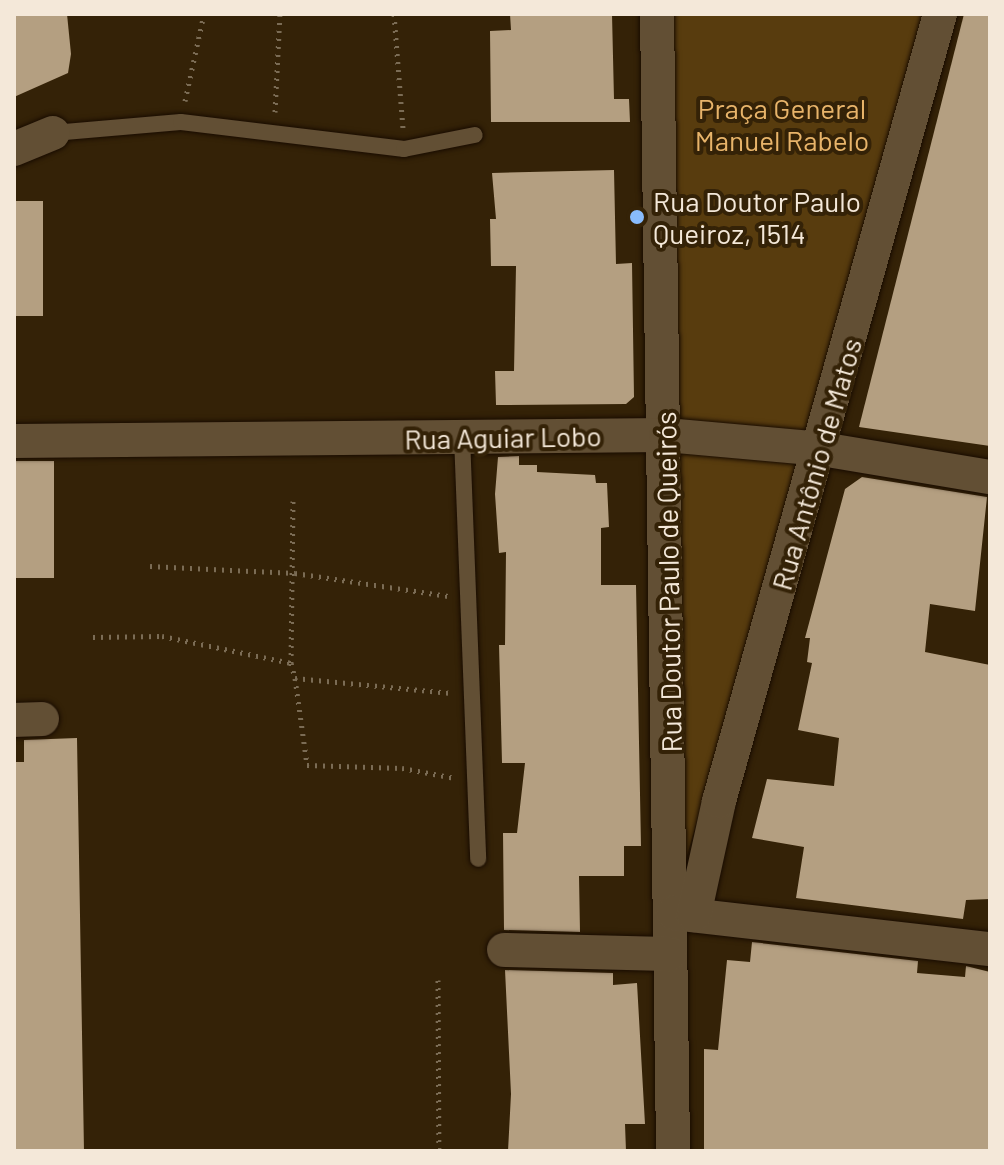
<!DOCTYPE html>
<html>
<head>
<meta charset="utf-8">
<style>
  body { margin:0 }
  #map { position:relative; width:1004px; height:1165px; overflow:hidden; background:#342207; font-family:Barlow,sans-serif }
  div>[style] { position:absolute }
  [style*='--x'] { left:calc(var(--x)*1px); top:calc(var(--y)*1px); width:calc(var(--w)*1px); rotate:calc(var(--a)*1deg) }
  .green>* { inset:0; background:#583c0e }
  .building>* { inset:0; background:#b49f81; transform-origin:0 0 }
  .path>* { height:5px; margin-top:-2.5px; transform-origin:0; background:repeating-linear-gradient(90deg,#7b6c55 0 2px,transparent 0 8px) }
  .roads { filter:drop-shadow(0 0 2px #190c00) drop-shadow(0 0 2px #190c00) }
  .lane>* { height:16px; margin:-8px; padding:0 8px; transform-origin:8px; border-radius:8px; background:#624f34 }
  .street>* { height:34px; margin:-17px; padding:0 17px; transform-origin:17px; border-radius:17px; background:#624f34 }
  .dots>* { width:22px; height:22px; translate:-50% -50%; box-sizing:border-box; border:4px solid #342207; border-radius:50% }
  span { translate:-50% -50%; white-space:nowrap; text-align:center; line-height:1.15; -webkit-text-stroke:8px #342207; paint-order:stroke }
  .park-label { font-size:28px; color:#e8b46a }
  .poi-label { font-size:28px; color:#f4e8d9 }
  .left { translate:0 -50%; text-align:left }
  .street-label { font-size:28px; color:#f4e8d9 }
  .frame { position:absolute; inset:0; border:16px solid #f4e8d9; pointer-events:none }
</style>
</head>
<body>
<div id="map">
  <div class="green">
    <i style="clip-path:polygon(670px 14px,928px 14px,684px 866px)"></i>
  </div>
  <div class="building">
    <i style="clip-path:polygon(14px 14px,67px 14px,71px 54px,68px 73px,14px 97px)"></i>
    <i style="clip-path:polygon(510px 14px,612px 14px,614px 99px,629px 99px,630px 122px,491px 122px,490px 31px,511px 30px)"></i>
    <i style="clip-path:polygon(964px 14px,990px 14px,990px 446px,859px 427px)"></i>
    <i style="clip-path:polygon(614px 170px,616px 264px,632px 263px,634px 397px,626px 404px,496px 405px,495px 371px,514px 371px,516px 266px,491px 266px,490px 219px,496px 219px,492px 173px)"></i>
    <i style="left:14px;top:201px;width:29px;height:115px"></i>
    <i style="clip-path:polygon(519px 456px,519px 465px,537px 465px,537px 472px,595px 475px,596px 483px,607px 483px,609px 527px,601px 528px,601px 585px,636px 585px,641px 846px,624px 846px,624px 876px,579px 876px,580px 932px,504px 930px,503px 833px,517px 833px,525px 763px,502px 763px,499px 645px,505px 645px,506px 552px,499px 553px,495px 494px,498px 457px)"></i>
    <i style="left:14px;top:461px;width:40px;height:117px"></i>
    <i style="clip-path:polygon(862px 477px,987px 497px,975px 611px,930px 604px,925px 652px,990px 665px,990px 899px,966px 900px,963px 919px,796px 898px,804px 847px,752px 838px,767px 779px,834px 786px,839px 738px,798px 730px,812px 663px,807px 662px,810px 638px,805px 638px,845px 489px)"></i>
    <i style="clip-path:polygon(77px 738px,84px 1151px,14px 1151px,14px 762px,24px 762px,24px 740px)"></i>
    <i style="clip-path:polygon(752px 942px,918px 961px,917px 973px,965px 977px,966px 966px,990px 972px,990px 1151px,704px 1151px,704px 1049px,718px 1050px,727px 960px,750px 962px)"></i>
    <i style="clip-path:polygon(505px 970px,613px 973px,613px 985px,637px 983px,645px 1124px,625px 1124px,626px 1151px,508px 1151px,511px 1094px)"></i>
  </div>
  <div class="path">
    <i style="--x:394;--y:14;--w:114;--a:85.5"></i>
    <i style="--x:185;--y:101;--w:89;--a:-77.7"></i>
    <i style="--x:275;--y:112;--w:98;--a:-87.1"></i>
    <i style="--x:150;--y:566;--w:145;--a:2.8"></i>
    <i style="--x:295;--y:573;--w:155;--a:8.5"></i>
    <i style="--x:93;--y:637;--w:69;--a:-0.8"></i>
    <i style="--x:162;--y:636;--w:132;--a:11.8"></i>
    <i style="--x:291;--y:663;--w:16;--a:75"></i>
    <i style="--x:295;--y:678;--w:157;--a:5.5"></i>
    <i style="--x:291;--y:663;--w:162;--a:-89.3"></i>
    <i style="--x:295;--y:678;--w:88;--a:82.1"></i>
    <i style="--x:307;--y:765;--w:95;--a:1.8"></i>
    <i style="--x:402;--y:768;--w:54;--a:10.7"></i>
    <i style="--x:438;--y:980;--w:171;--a:89.7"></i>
  </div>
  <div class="roads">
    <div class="lane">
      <i style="--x:53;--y:133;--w:128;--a:-4.9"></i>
      <i style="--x:181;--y:122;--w:225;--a:6.9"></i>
      <i style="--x:404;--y:149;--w:72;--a:-11.2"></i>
      <i style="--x:462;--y:437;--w:422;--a:87.8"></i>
    </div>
    <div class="street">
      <i style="--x:657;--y:14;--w:1137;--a:89.19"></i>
      <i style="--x:14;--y:149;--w:42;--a:-22.3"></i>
      <i style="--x:14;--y:441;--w:652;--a:-0.53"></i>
      <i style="--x:666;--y:435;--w:157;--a:5.1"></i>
      <i style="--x:822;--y:449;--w:170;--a:9.5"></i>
      <i style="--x:14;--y:720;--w:28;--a:-2"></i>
      <i style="--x:673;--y:913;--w:319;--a:6.5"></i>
      <i style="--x:694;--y:915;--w:117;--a:-77.6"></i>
      <i style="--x:719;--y:801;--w:817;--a:-74.31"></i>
      <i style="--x:504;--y:950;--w:166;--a:1.4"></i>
    </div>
  </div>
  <div class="dots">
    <i style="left:637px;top:217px;background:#88bbfc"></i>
  </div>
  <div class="park-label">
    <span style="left:782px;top:124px">Praça General<br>Manuel Rabelo</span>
  </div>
  <div class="poi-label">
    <span class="left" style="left:653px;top:217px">Rua Doutor Paulo<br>Queiroz, 1514</span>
  </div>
  <div class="street-label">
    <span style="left:503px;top:437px;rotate:-1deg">Rua Aguiar Lobo</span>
    <span style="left:816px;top:464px;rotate:-74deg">Rua Antônio de Matos</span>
    <span style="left:668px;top:582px;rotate:-91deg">Rua Doutor Paulo de Queirós</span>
  </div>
  <div class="frame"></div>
</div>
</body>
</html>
